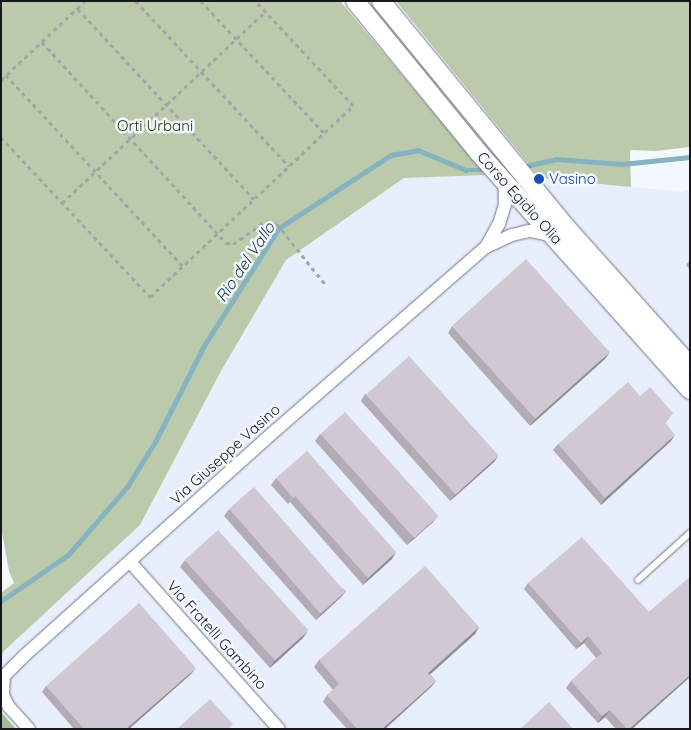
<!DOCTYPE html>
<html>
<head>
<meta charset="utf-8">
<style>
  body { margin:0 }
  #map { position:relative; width:691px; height:730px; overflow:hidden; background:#f3f8fe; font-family:Quicksand,sans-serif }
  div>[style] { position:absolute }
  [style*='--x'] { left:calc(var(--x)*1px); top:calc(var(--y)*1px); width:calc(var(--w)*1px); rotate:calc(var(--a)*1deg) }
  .built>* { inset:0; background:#e7effd }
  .green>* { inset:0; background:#bbcaaa }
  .forest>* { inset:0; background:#a7b895 }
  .stream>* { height:4.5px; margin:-2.25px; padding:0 2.25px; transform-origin:2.25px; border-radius:2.25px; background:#85b3c1 }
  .path>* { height:2.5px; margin-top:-1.25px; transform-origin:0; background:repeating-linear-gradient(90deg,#a1a5aa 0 4px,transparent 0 8px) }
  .roads { filter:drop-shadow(0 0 1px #707680) drop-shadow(0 0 1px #707680) }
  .lane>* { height:6px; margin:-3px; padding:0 3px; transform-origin:3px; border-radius:3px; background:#fff }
  .street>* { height:12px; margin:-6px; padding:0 6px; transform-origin:6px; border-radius:6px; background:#fff }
  .secondary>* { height:18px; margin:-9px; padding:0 9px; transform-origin:9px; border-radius:9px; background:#fff }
  .wall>* { inset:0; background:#b3acb5 }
  .shaded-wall>* { inset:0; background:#928c93 }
  .building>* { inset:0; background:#d0c8d2; transform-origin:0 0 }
  .dots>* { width:14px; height:14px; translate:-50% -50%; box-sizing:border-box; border:2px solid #f3f8fe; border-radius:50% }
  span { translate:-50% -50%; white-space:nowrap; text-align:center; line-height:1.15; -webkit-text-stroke:5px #f3f8fe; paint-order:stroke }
  .park-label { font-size:15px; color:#243800 }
  .transit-label { font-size:15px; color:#164399 }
  .left { translate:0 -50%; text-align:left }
  .street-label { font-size:15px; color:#15171b }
  .water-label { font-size:16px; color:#093440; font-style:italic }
  .frame { position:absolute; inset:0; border:2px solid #15171b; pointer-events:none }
</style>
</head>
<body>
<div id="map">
  <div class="built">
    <i style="clip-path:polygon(463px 174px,552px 178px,681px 192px,690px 190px,690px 729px,16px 729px,1px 712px,1px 656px,5px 650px,140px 525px,236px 341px,286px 260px,404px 178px)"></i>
  </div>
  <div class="green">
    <i style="clip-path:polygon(1px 1px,340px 1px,486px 175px,404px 178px,286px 260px,221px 371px,140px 525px,5px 650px,1px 656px,1px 593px,14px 583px,9px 571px,1px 527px)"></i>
    <i style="clip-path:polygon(396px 1px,690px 1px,690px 147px,656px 151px,630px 150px,631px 187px,540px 178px)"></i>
  </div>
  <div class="forest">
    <i style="clip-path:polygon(1px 712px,16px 729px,1px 729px)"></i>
  </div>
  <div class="stream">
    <i style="--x:522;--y:167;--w:35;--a:-13"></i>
    <i style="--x:556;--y:159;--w:66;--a:4.3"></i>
    <i style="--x:622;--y:164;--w:68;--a:-5.9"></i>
    <i style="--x:1;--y:601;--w:81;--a:-34.5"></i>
    <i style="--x:68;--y:555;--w:90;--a:-49.1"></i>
    <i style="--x:127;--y:487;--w:53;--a:-58.1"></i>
    <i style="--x:155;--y:442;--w:110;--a:-63"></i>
    <i style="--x:205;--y:344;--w:138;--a:-57.5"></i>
    <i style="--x:279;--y:228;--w:134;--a:-33.1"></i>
    <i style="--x:391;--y:155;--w:27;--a:-10"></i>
    <i style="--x:418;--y:150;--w:52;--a:22.6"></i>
    <i style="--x:466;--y:170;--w:21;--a:0"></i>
  </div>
  <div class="path">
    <i style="--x:136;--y:1;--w:225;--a:47.2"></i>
    <i style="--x:201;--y:1;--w:180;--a:47"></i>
    <i style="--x:78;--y:9;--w:259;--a:47.2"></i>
    <i style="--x:42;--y:42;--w:273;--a:47.5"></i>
    <i style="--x:226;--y:243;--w:7;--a:8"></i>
    <i style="--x:233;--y:244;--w:40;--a:-34.9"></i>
    <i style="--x:266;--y:221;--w:11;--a:15"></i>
    <i style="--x:277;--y:224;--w:77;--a:51.3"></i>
    <i style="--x:6;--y:75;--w:260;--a:47.2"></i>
    <i style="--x:1;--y:80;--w:115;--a:-43.2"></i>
    <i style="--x:1;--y:137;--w:219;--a:47"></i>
    <i style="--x:150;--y:297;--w:279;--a:-43.3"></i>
    <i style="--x:353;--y:106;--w:144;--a:-133"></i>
    <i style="--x:62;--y:203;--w:279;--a:-43.3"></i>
  </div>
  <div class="roads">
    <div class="lane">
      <i style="--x:638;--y:580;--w:70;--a:-42.1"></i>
    </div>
    <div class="street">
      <i style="--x:486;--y:247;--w:26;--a:-61"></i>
      <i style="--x:499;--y:224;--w:21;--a:-73"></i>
      <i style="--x:505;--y:204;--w:24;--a:-92"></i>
      <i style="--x:131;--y:563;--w:222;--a:48.3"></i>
      <i style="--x:29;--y:729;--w:30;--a:-132"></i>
      <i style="--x:9;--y:707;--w:13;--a:-117"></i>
      <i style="--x:3;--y:695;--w:19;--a:-87"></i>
      <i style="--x:4;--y:676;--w:28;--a:-45"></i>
      <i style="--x:24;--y:656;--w:338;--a:-41.9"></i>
      <i style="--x:276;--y:430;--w:279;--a:-41.1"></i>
      <i style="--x:486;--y:247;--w:29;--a:-25"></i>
      <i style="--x:512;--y:235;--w:18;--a:-13"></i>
      <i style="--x:530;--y:231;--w:25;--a:12"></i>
    </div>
    <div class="secondary">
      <i style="--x:355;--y:1;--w:195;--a:50.8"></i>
      <i style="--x:478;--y:152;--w:319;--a:48.3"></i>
      <i style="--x:381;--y:1;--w:291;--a:50.7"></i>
      <i style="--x:565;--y:226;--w:188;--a:48.2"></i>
    </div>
  </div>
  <div class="wall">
    <i style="clip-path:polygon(690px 260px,690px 270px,686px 265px)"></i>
    <i style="clip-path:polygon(452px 326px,605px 359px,530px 426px,448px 333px)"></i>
    <i style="clip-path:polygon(365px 394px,498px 456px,494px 462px,450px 501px,361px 401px)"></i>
    <i style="clip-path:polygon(673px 413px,665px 423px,671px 441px,601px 505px,553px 450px,558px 444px)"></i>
    <i style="clip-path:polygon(320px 434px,438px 516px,433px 522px,407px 545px,315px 441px)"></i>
    <i style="clip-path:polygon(276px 478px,392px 559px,363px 585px,290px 502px,288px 504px,271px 485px)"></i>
    <i style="clip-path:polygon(229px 509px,346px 591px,341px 597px,316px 620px,224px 516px)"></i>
    <i style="clip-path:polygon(185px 560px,303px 638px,270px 668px,180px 567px)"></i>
    <i style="clip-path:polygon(690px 577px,690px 677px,632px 729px,616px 729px,605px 717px,598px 723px,566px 688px,571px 681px,596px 658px,584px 643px,576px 649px,524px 589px,528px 583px,649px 612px)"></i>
    <i style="clip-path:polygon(479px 627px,475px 634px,430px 674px,436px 681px,431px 687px,385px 729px,347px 729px,323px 702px,327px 695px,333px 690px,314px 667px,319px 660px)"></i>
    <i style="clip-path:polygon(191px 674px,129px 729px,74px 729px,42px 692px,46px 686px)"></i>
  </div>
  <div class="shaded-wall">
    <i style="clip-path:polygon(610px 352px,605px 359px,530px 426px,535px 419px)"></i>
    <i style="clip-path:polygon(675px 435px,671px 441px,601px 505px,605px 498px)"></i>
    <i style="clip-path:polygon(498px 456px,494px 462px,450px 501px,455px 495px)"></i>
    <i style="clip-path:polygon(438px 516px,433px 522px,407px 545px,412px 539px)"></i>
    <i style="clip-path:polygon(396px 552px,392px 559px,363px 585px,368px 578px)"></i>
    <i style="clip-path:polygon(346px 591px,341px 597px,316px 620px,321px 614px)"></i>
    <i style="clip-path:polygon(479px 627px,475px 634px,424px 680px,428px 673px)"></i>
    <i style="clip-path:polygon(308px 631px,303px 638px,270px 668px,274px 661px)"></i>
    <i style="clip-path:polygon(588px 636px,584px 643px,576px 649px,581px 643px)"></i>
    <i style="clip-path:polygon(196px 668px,191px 674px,129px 729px,126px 729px)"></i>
    <i style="clip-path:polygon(690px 675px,690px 677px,632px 729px,629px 729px)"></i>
    <i style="clip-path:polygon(436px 681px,431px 687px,385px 729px,382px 729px)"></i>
    <i style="clip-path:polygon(610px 710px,605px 717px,598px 723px,602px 716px)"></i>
  </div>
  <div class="building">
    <i style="left:526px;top:259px;width:125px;height:100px;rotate:48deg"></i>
    <i style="left:409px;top:356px;width:134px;height:58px;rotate:48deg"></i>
    <i style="clip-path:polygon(628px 382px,640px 396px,650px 387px,673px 413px,665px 422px,675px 435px,605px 498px,558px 444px)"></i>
    <i style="left:345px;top:412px;width:140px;height:33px;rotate:48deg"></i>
    <i style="clip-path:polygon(307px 451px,396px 552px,368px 578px,295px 496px,293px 498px,276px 478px)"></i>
    <i style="left:254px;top:487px;width:139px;height:33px;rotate:49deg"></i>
    <i style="left:218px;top:530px;width:135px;height:45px;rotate:48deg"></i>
    <i style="clip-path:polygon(582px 537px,649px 612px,690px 577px,690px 675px,629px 729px,627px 729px,610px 710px,602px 716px,571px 681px,602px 653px,588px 636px,581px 643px,528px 583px)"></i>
    <i style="clip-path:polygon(425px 566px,479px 627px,428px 673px,436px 681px,382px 729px,357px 729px,327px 695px,339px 684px,319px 660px)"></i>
    <i style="clip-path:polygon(139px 603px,196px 668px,126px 729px,84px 729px,46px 686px)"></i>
    <i style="clip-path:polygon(210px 699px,233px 724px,228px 729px,177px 729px)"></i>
    <i style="clip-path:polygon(549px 702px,573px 729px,520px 729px)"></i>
  </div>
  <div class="dots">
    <i style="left:539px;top:179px;background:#1a4fb4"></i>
  </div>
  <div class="park-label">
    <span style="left:155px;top:126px">Orti Urbani</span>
  </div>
  <div class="transit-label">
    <span class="left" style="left:549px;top:179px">Vasino</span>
  </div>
  <div class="street-label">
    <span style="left:520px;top:198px;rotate:48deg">Corso Egidio Olia</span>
    <span style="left:225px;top:454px;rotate:-42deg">Via Giuseppe Vasino</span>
    <span style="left:217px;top:635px;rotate:48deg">Via Fratelli Gambino</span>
  </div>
  <div class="water-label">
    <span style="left:245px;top:262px;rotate:-56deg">Rio del Vallo</span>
  </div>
  <div class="frame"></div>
</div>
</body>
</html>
